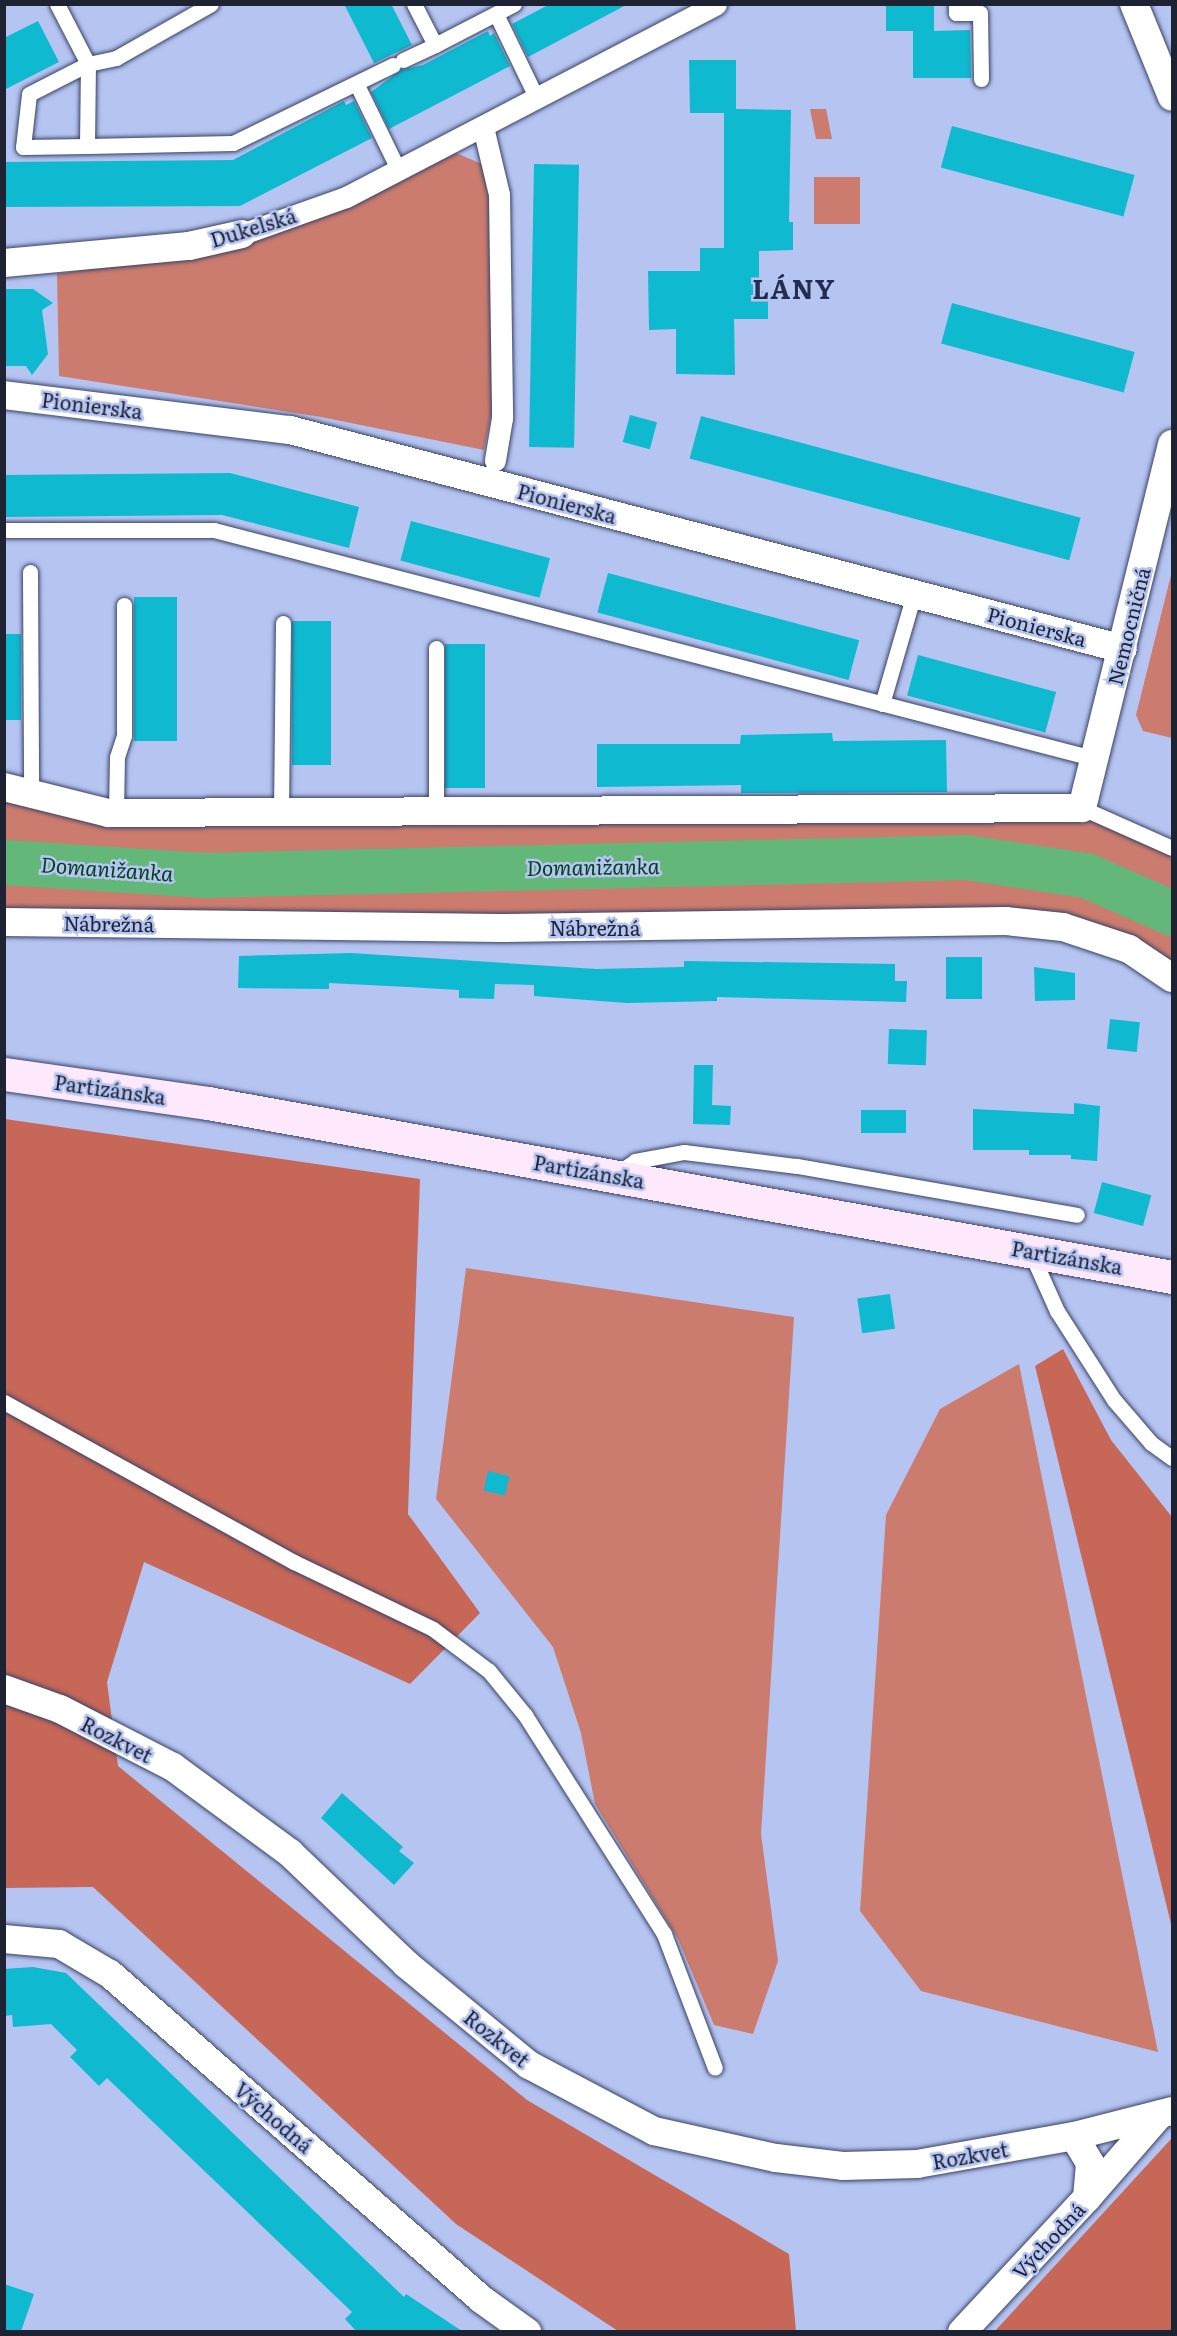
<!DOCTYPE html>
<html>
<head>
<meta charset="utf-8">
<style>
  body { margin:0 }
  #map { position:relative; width:1177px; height:2336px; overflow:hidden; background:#b6c4f1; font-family:Literata,serif }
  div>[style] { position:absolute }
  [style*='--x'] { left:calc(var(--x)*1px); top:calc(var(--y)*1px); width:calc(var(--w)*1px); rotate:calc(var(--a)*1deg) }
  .green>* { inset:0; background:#cc7c6e; transform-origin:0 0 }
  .forest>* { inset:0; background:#c66758 }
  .river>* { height:45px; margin:-22.5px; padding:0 22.5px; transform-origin:22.5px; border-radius:22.5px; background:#63b779 }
  .building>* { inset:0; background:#0fb9d0; transform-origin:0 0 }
  .roads { filter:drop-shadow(0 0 2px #384368) drop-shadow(0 0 2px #384368) }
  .service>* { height:15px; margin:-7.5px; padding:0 7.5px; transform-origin:7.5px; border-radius:7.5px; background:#fff }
  .pedestrian>* { height:21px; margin:-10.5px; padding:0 10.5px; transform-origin:10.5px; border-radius:10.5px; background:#fff }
  .minor>* { height:28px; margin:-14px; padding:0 14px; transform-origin:14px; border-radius:14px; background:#fff }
  .secondary>* { height:33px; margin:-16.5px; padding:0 16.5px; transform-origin:16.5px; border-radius:16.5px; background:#fee9fc }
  span { translate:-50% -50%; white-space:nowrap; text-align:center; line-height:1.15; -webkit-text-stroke:5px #b6c4f1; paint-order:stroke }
  .street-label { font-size:20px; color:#1d2333 }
  .water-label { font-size:21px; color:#00421a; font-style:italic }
  .district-label { font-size:26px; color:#232d50; font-weight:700; letter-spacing:1.5px }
  .frame { position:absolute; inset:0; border:6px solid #1d2333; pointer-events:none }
</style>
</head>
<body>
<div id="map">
  <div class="green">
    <i style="clip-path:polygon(810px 109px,826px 109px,832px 139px,816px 139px)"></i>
    <i style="clip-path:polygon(456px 153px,482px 164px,489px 200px,492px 411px,484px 450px,321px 417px,59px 376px,57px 274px,180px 255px,332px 212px)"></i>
    <i style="left:860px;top:177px;width:47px;height:46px;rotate:90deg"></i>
    <i style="clip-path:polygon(1172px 571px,1172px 738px,1143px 731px,1136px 715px)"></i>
    <i style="clip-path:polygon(4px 787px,108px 813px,1082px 808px,1172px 848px,1172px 978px,1063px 927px,5px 922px)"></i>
    <i style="clip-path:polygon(466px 1268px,794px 1317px,761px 1834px,778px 1961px,753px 2034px,714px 2025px,678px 1939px,595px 1804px,581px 1733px,553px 1647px,436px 1499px)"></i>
    <i style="clip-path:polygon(1019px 1364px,1158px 2052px,921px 1991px,860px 1911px,886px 1515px,940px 1409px)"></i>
  </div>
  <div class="forest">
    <i style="clip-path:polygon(5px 1119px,420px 1179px,408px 1514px,480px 1613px,410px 1684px,144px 1562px,107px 1682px,118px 1766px,527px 2100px,789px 2254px,796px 2331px,618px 2331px,456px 2224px,93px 1887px,5px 1888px)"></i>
    <i style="clip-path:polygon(1063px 1349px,1111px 1440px,1172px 1517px,1172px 1928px,1035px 1366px)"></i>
    <i style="clip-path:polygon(1172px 2131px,1172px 2331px,995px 2331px,1171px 2139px)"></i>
  </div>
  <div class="river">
    <i style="--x:4;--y:862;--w:201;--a:3.7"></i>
    <i style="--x:205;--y:875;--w:761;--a:-1.35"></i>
    <i style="--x:966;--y:857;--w:121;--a:8.5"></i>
    <i style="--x:1086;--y:875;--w:94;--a:23.8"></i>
  </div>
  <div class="building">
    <i style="clip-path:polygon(344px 4px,391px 4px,412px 45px,374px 63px)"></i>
    <i style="clip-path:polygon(550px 4px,628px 4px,528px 57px,512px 24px)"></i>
    <i style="clip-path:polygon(886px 4px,934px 4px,934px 31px,970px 30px,971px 78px,913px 78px,913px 31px,886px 31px)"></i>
    <i style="clip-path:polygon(38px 21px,59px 62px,4px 90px,4px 38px)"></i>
    <i style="clip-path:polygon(488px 31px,490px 36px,494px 33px,510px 66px,389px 129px,371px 92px,401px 70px,423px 65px)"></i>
    <i style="clip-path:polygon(689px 60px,736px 60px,736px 109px,791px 110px,789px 222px,793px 222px,793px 250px,759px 251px,759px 291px,768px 291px,768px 319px,734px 319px,735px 375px,676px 374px,676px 329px,649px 330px,648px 271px,700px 271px,700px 248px,724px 248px,724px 113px,690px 113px)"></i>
    <i style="clip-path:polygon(344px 101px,346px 105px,354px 101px,372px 138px,240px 206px,4px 207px,4px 162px,233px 160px)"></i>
    <i style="left:952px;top:126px;width:189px;height:43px;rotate:15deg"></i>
    <i style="left:534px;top:164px;width:45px;height:283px;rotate:1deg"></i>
    <i style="clip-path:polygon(4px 289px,33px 289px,53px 303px,42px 310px,48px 354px,32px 375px,26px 366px,4px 366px)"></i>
    <i style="left:952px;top:303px;width:189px;height:42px;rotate:15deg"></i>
    <i style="left:630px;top:415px;width:28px;height:28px;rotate:15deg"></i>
    <i style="left:701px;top:416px;width:393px;height:44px;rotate:15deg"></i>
    <i style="clip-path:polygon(230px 473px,359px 507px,349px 548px,222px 515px,4px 517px,4px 475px)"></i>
    <i style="left:411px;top:521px;width:144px;height:41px;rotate:15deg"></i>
    <i style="left:608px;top:573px;width:260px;height:41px;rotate:15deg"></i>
    <i style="left:134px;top:597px;width:43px;height:144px"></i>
    <i style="left:292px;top:621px;width:39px;height:144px"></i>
    <i style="left:4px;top:634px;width:17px;height:86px"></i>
    <i style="left:445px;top:644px;width:40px;height:144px"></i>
    <i style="left:918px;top:655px;width:143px;height:42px;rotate:15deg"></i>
    <i style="clip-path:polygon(832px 733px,833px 741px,946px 740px,947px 792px,741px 793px,741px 785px,597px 787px,597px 744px,740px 744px,741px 735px)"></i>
    <i style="clip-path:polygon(352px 953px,596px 969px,684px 967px,684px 961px,895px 964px,895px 981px,907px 981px,906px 1002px,717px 997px,717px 1001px,627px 1003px,534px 996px,534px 985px,495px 984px,494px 999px,459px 998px,459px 990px,408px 987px,329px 983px,329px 989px,238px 988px,239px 956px)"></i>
    <i style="left:946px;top:957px;width:36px;height:42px"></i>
    <i style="clip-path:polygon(1034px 967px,1075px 973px,1075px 1000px,1035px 1001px)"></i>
    <i style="left:1110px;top:1019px;width:30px;height:30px;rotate:6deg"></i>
    <i style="left:889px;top:1029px;width:38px;height:35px;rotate:2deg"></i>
    <i style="clip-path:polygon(694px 1065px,713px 1065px,712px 1105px,731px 1106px,730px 1125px,693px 1124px)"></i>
    <i style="clip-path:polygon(1074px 1103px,1100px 1106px,1097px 1161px,1071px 1159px,1071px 1155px,1029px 1155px,1029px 1150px,973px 1150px,973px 1109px,1074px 1114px)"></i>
    <i style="left:906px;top:1110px;width:23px;height:45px;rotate:90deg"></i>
    <i style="left:1102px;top:1182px;width:51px;height:32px;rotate:15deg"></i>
    <i style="left:890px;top:1294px;width:35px;height:33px;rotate:82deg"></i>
    <i style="left:488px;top:1471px;width:22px;height:20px;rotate:13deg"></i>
    <i style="clip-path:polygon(342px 1793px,403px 1847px,399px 1851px,414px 1863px,394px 1885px,321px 1818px)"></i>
    <i style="clip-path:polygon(33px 1967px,66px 1973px,404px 2297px,406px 2294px,462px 2331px,356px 2331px,345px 2319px,352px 2312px,107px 2078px,99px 2086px,70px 2057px,77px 2050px,51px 2024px,13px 2027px,12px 2015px,4px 2016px,4px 1969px)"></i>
    <i style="clip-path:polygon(4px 2284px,34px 2294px,21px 2331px,4px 2331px)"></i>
  </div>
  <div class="roads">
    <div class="service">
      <i style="--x:57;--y:4;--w:68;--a:62.7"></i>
      <i style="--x:88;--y:64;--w:82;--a:90.7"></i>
      <i style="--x:87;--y:146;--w:146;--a:-1.2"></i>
      <i style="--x:233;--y:143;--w:178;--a:-26"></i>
      <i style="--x:414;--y:4;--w:46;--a:62.9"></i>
      <i style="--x:435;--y:45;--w:89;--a:-27.4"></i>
      <i style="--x:956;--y:4;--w:9;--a:90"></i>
      <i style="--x:956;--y:13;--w:24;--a:0"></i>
      <i style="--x:980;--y:13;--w:66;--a:89.1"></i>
      <i style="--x:496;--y:14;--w:94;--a:64.2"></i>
      <i style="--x:403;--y:60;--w:35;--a:-25"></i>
      <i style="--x:357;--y:85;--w:96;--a:64"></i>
      <i style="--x:87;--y:146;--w:64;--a:179.1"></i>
      <i style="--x:23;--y:147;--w:53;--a:-83.5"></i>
      <i style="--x:29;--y:94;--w:66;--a:-27"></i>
      <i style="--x:88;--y:64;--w:29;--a:-12"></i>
      <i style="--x:116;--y:58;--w:109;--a:-29.6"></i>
      <i style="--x:4;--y:530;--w:210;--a:0"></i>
      <i style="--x:214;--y:530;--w:911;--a:14.55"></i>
      <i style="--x:30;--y:572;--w:222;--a:89.7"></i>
      <i style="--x:436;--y:648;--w:166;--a:90"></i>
      <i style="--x:882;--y:704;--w:115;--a:-73.8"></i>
      <i style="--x:1082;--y:808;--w:98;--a:24"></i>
      <i style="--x:116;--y:813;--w:56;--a:-89"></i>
      <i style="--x:117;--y:757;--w:22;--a:-72"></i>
      <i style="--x:124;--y:736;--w:131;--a:-90"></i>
      <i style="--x:281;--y:814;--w:191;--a:-89.4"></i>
      <i style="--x:616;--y:1174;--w:23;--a:-34"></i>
      <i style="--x:635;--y:1161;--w:50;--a:-10.4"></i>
      <i style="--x:684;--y:1152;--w:114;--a:7.1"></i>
      <i style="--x:797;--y:1166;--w:284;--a:9.9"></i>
      <i style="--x:1031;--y:1253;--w:64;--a:65.9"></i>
      <i style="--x:1057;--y:1311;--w:106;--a:57.4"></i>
      <i style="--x:1114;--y:1400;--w:57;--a:49.3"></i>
      <i style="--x:1151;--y:1443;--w:26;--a:36"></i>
      <i style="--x:4;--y:1402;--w:331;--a:28.9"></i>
      <i style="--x:294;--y:1562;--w:154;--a:25.7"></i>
      <i style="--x:433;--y:1629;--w:70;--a:36.9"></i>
      <i style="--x:489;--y:1671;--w:57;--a:50.7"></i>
      <i style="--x:525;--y:1715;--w:259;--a:57.6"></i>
      <i style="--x:664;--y:1934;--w:143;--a:69.2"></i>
    </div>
    <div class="pedestrian">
      <i style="--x:483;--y:127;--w:69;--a:76.6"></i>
      <i style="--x:499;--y:194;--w:224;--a:89.2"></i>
      <i style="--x:502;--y:418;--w:43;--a:99.5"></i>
      <i style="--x:242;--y:234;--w:110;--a:-19.6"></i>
      <i style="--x:346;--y:197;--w:417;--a:-27.5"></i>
    </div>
    <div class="minor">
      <i style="--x:1134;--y:4;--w:100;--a:67.8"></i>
      <i style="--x:4;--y:263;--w:186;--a:-5.3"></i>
      <i style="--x:189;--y:246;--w:54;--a:-12.8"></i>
      <i style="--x:4;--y:395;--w:288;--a:7"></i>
      <i style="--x:290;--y:430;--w:861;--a:14.73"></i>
      <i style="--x:4;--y:787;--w:107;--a:14"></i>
      <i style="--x:108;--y:813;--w:974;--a:-0.29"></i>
      <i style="--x:1082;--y:808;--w:375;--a:-76.1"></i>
      <i style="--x:4;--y:922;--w:501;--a:0.69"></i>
      <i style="--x:505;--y:928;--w:501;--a:-0.8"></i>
      <i style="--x:1006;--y:921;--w:57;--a:6"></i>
      <i style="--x:1063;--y:927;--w:70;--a:18.4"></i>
      <i style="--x:1129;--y:949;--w:52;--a:34"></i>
      <i style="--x:4;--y:1689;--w:59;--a:19.7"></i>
      <i style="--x:60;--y:1709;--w:127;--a:27.2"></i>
      <i style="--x:173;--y:1767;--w:145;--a:36.3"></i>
      <i style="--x:290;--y:1853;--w:161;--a:43.7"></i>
      <i style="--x:406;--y:1964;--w:159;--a:39.4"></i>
      <i style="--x:529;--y:2065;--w:141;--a:27.8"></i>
      <i style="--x:654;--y:2131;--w:125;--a:12.5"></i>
      <i style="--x:776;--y:2158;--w:67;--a:6.8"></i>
      <i style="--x:843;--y:2166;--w:74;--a:-1.5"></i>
      <i style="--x:917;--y:2164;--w:159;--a:-10.1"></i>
      <i style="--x:1074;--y:2136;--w:101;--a:-14.3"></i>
      <i style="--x:4;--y:1939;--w:55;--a:5.2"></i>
      <i style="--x:59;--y:1944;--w:59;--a:30.5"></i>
      <i style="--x:110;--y:1974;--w:493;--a:41.2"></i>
      <i style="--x:481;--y:2299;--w:57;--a:35.7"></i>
      <i style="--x:1087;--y:2198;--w:111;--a:-49"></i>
      <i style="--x:962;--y:2332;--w:183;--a:-47"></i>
      <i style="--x:1087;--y:2198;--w:35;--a:-85"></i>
      <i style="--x:1090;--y:2163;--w:31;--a:-121"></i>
    </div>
    <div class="secondary">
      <i style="--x:4;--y:1074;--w:206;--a:8.1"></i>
      <i style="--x:208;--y:1103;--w:980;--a:10.23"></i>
    </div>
  </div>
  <div class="street-label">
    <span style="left:253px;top:227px;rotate:-17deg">Dukelská</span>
    <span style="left:92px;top:405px;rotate:7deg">Pionierska</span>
    <span style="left:567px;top:503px;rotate:15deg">Pionierska</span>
    <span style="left:1037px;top:626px;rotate:15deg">Pionierska</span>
    <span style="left:1128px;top:626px;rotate:-76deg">Nemocničná</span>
    <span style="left:109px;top:923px;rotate:1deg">Nábrežná</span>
    <span style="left:595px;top:927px">Nábrežná</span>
    <span style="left:110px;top:1089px;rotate:8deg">Partizánska</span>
    <span style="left:589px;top:1171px;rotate:10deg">Partizánska</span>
    <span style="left:1067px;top:1257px;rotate:10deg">Partizánska</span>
    <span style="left:117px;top:1739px;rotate:27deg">Rozkvet</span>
    <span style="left:497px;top:2038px;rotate:39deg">Rozkvet</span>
    <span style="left:274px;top:2117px;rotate:41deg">Východná</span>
    <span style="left:970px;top:2155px;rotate:-10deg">Rozkvet</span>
    <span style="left:1048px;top:2240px;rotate:-47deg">Východná</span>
  </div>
  <div class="water-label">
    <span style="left:593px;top:866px;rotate:-1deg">Domanižanka</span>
    <span style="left:107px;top:868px;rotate:4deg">Domanižanka</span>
  </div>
  <div class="district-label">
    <span style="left:794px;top:288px">LÁNY</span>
  </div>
  <div class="frame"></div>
</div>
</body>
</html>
